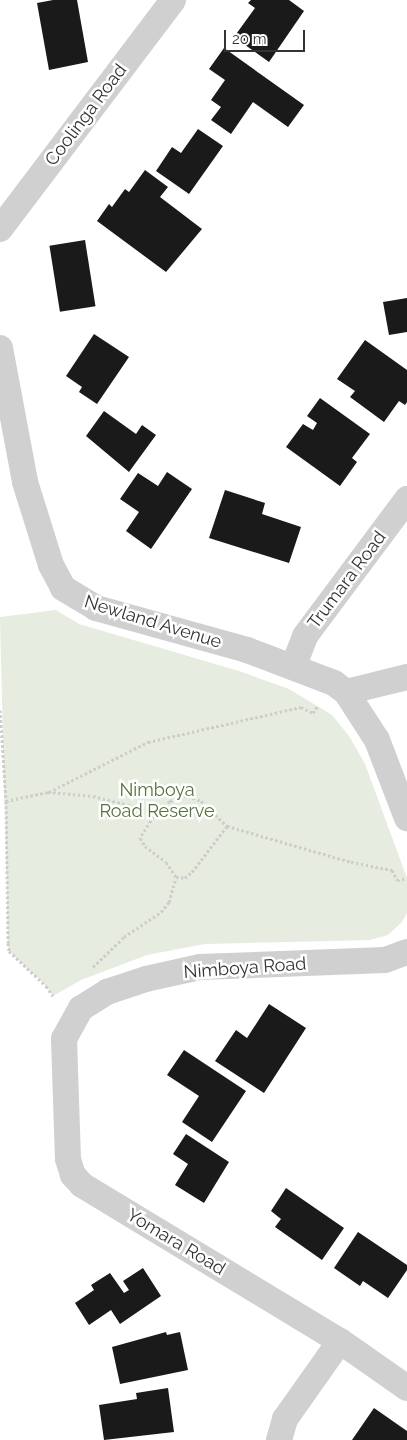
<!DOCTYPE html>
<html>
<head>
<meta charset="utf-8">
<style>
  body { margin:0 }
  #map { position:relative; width:407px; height:1440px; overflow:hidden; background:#fff; font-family:Raleway,sans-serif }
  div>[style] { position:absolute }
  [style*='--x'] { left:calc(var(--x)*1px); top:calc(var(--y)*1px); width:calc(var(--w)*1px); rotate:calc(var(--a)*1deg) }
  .green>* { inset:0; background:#e6ecdf }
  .building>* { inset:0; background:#1a1a1a; transform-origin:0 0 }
  .path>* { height:3px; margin-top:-1.5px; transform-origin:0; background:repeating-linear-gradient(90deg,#cdcdcd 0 2.5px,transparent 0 5px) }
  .street>* { height:26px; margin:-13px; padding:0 13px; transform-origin:13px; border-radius:13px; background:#d0d0d0 }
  span { translate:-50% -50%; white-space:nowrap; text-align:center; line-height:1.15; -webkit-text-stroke:5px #fff; paint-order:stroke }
  .street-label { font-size:18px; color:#333 }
  .park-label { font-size:18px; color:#56703f }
  .scale { position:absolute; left:224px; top:30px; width:81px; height:22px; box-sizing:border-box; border:2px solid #333; border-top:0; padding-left:6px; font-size:15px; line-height:18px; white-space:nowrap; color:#333; -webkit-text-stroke:4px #fff; paint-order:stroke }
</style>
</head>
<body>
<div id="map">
  <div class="green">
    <i style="clip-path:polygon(56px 610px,79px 624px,239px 671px,289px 689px,332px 715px,349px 736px,365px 764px,407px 878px,407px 913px,402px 922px,388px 935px,370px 940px,205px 944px,147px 955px,81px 980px,53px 996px,46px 986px,9px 951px,8px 943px,0 617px)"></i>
  </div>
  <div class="building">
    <i style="clip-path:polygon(53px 0,77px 0,88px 62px,49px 70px,37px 3px)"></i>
    <i style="clip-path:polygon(251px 0,289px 0,304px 11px,269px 62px,234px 37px,255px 8px,248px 3px)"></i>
    <i style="clip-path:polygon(224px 48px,304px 105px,288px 127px,253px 102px,231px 134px,211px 120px,221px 107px,211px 100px,225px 80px,209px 69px)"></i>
    <i style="clip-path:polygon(198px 129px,223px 146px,189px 194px,156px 171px,172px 147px,181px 153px)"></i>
    <i style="clip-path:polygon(145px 170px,168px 187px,160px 197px,202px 229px,166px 272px,97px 221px,109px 204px,112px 207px,125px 189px,129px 192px)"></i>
    <i style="left:85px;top:240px;width:67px;height:36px;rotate:81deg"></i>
    <i style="clip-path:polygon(407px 298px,407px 332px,389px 335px,383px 302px)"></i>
    <i style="clip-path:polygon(94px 334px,129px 357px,97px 404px,79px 392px,82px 387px,66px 376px)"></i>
    <i style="clip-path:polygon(365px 340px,407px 370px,407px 402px,405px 405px,399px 401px,384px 422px,350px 397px,355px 391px,337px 379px)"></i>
    <i style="clip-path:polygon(320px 398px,370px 434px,352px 458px,357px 462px,340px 486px,286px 447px,303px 424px,313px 430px,317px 423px,307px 416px)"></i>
    <i style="clip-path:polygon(104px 411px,136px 434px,142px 425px,156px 435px,129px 472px,86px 436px)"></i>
    <i style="clip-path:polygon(167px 472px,192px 489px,151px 549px,126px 531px,139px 512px,120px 499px,138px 473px,158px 486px)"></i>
    <i style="clip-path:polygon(225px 490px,265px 503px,262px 514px,301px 527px,289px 563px,209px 538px)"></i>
    <i style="clip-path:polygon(269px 1004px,306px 1028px,264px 1093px,215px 1061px,236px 1030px,247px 1038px)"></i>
    <i style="clip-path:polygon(184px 1050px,246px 1091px,212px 1142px,182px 1122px,199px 1096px,167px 1075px)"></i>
    <i style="clip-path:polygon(186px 1134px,229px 1162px,204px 1203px,175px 1185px,188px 1164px,173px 1154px)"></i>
    <i style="clip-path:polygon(286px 1188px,344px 1228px,322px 1260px,275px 1227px,281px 1219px,271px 1211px)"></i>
    <i style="clip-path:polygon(358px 1232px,407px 1265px,407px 1270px,388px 1298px,363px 1281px,360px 1286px,334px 1268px)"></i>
    <i style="clip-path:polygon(143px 1268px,161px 1296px,120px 1324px,111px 1310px,89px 1325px,75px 1303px,94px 1290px,91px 1285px,110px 1273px,124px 1293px,129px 1290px,123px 1281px)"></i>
    <i style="clip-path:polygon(166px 1332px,167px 1335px,180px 1332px,188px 1370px,120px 1384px,112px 1347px)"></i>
    <i style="clip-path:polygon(168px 1388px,174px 1432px,104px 1440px,99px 1405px,137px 1399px,136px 1393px)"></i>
    <i style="clip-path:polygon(374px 1408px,407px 1431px,407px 1440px,352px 1440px)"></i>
  </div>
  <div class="path">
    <i style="--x:0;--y:710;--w:91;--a:86.2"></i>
    <i style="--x:6;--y:801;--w:142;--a:89.2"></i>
    <i style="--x:8;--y:943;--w:8;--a:83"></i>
    <i style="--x:9;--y:951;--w:51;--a:43.4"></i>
    <i style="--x:46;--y:986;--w:12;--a:55"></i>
    <i style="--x:49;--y:792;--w:111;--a:-26.8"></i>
    <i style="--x:148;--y:742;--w:157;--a:-12.9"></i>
    <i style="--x:301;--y:707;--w:13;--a:27"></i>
    <i style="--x:313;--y:713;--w:9;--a:-58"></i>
    <i style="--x:6;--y:801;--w:43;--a:-12.1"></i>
    <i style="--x:48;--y:792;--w:45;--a:5.1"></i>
    <i style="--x:93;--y:796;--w:65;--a:14.3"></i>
    <i style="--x:156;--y:812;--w:18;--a:-38"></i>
    <i style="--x:170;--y:801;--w:19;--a:-16"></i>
    <i style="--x:188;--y:796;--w:14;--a:21"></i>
    <i style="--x:201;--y:801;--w:36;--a:44"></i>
    <i style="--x:227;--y:826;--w:129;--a:16.2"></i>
    <i style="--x:351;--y:862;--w:42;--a:11"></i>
    <i style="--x:392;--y:870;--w:11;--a:63"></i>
    <i style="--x:397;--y:880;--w:10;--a:-11"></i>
    <i style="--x:156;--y:812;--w:31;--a:122"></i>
    <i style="--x:140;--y:838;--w:9;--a:58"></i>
    <i style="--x:145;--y:846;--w:26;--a:37"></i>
    <i style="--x:166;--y:862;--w:18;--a:56"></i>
    <i style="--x:176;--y:877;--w:9;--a:6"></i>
    <i style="--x:185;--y:878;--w:9;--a:-41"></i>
    <i style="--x:192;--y:872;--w:58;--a:-52.7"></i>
    <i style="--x:93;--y:967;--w:43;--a:-44.1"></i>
    <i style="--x:124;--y:937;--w:45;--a:-34"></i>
    <i style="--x:161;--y:912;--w:13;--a:-51"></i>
    <i style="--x:169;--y:902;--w:26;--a:-74"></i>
  </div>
  <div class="street">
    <i style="--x:0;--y:229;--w:287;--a:-52.9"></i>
    <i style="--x:0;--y:348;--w:136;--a:79.4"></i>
    <i style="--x:25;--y:482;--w:87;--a:72.6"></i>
    <i style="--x:51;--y:565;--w:26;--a:62"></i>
    <i style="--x:63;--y:588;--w:39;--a:31"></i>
    <i style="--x:96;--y:608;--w:157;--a:15.5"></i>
    <i style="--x:247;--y:650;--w:93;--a:20.8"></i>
    <i style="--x:334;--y:683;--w:15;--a:37"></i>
    <i style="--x:346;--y:692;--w:57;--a:57.1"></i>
    <i style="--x:377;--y:740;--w:84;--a:69"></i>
    <i style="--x:294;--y:665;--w:31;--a:-69"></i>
    <i style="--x:305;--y:636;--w:171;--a:-53.3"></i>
    <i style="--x:346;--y:692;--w:63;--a:-13.8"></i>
    <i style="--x:407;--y:952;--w:23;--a:160"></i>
    <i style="--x:385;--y:960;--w:185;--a:177.8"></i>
    <i style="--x:200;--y:967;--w:55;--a:167.5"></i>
    <i style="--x:146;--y:979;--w:41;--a:161.6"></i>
    <i style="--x:107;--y:992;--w:31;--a:148"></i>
    <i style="--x:81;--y:1008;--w:35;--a:119"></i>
    <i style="--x:64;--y:1039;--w:120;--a:88.1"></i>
    <i style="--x:68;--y:1159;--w:17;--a:73"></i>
    <i style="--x:73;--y:1175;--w:13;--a:48"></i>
    <i style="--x:82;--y:1185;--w:301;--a:31.2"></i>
    <i style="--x:340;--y:1341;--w:82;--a:35"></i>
    <i style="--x:279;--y:1440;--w:22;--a:-74"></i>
    <i style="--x:285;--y:1419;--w:95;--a:-54.8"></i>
  </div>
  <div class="street-label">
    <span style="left:86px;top:115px;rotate:-53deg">Coolinga Road</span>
    <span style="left:347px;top:580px;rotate:-53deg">Trumara Road</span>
    <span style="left:153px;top:622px;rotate:17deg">Newland Avenue</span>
    <span style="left:245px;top:968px;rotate:-4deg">Nimboya Road</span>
    <span style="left:176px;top:1242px;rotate:31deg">Yomara Road</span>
  </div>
  <div class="park-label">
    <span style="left:157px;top:801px">Nimboya<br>Road Reserve</span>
  </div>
  <div class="scale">20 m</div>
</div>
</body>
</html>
